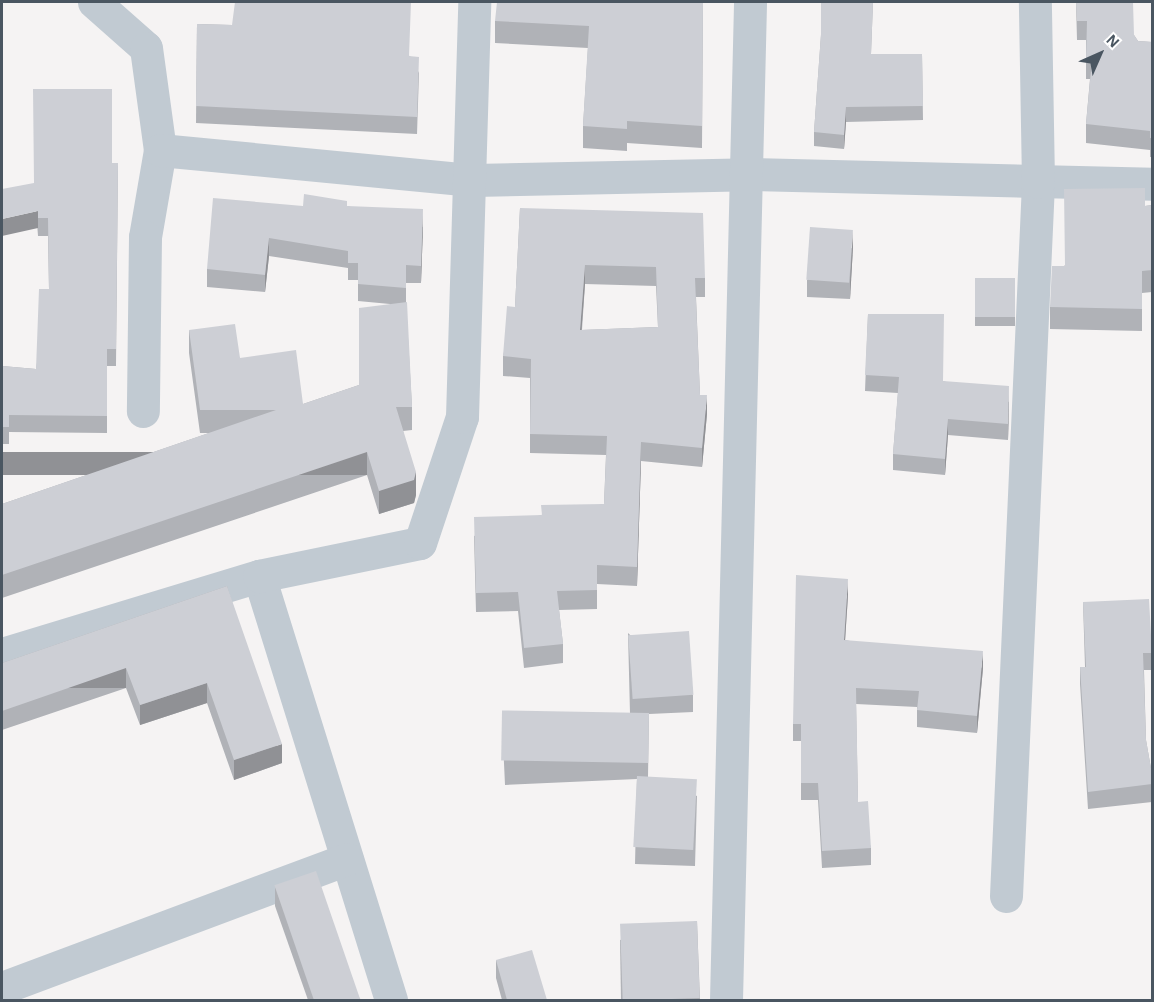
<!DOCTYPE html>
<html>
<head>
<meta charset="utf-8">
<style>
  body { margin:0 }
  #map { position:relative; width:1154px; height:1002px; overflow:hidden; background:#f5f3f3; font-family:"Alegreya Sans",sans-serif }
  div>[style] { position:absolute }
  [style*='--x'] { left:calc(var(--x)*1px); top:calc(var(--y)*1px); width:calc(var(--w)*1px); rotate:calc(var(--a)*1deg) }
  .minor>* { height:33px; margin:-16.5px; padding:0 16.5px; transform-origin:16.5px; border-radius:16.5px; background:#c1cad2 }
  .wall>* { inset:0; background:#b0b2b7; transform-origin:0 0 }
  .shaded-wall>* { inset:0; background:#909195; transform-origin:0 0 }
  .building>* { inset:0; background:#cdcfd5; transform-origin:0 0 }
  span { translate:-50% -50%; white-space:nowrap; text-align:center; line-height:1.15; -webkit-text-stroke:4.5px #fff; paint-order:stroke }
  .frame { position:absolute; inset:0; border:3px solid #4a5661; pointer-events:none }
  .north { position:absolute; left:1070px; top:24px; width:60px; height:60px; -webkit-text-stroke:4px #fff; paint-order:stroke; rotate:45deg; font-size:16px; font-weight:700; line-height:24px; text-align:center; color:#4a5661 }
  .north::after { content:''; display:block; margin:auto; width:21px; height:27px; background:#4a5661; clip-path:polygon(50% 0,100% 100%,50% 72%,0 100%) }
</style>
</head>
<body>
<div id="map">
  <div class="minor">
    <i style="--x:94;--y:2;--w:69;--a:41.5"></i>
    <i style="--x:146;--y:48;--w:103;--a:82.2"></i>
    <i style="--x:160;--y:150;--w:88;--a:99.8"></i>
    <i style="--x:145;--y:237;--w:174;--a:90.7"></i>
    <i style="--x:160;--y:150;--w:314;--a:5.5"></i>
    <i style="--x:473;--y:180;--w:276;--a:-1.2"></i>
    <i style="--x:749;--y:174;--w:403;--a:1.4"></i>
    <i style="--x:259;--y:576;--w:444;--a:72.7"></i>
    <i style="--x:2;--y:654;--w:269;--a:-16.9"></i>
    <i style="--x:259;--y:576;--w:164;--a:-11.6"></i>
    <i style="--x:420;--y:543;--w:133;--a:-71.6"></i>
    <i style="--x:462;--y:417;--w:415;--a:-88.3"></i>
    <i style="--x:1006;--y:896;--w:715;--a:-87.43"></i>
    <i style="--x:1038;--y:182;--w:180;--a:-91"></i>
    <i style="--x:2;--y:988;--w:368;--a:-20.5"></i>
    <i style="--x:726;--y:1000;--w:998;--a:-88.62"></i>
  </div>
  <div class="wall">
    <i style="clip-path:polygon(703px 2px,702px 148px,627px 143px,627px 151px,583px 148px,583px 126px,588px 48px,495px 43px,495px 21px)"></i>
    <i style="clip-path:polygon(821px 2px,873px 2px,871px 54px,922px 54px,923px 120px,846px 122px,844px 149px,814px 146px,814px 132px,821px 35px)"></i>
    <i style="clip-path:polygon(1076px 2px,1134px 35px,1138px 41px,1152px 42px,1152px 157px,1150px 157px,1150px 150px,1086px 143px,1086px 124px,1090px 79px,1086px 79px,1086px 40px,1077px 40px)"></i>
    <i style="clip-path:polygon(197px 24px,232px 25px,410px 56px,419px 73px,417px 134px,196px 123px)"></i>
    <i style="clip-path:polygon(112px 163px,118px 163px,116px 366px,107px 366px,107px 433px,9px 432px,9px 444px,2px 444px,2px 366px,36px 369px,49px 289px,48px 236px,38px 236px,34px 183px)"></i>
    <i style="clip-path:polygon(1152px 205px,1152px 292px,1142px 293px,1142px 331px,1050px 329px,1050px 307px,1064px 266px,1145px 206px)"></i>
    <i style="clip-path:polygon(303px 206px,347px 206px,423px 227px,421px 283px,406px 283px,406px 302px,412px 407px,412px 430px,403px 431px,416px 495px,414px 503px,379px 514px,367px 475px,2px 598px,2px 504px,209px 433px,200px 433px,189px 353px,189px 330px,240px 358px,303px 404px,359px 385px,390px 304px,358px 301px,358px 280px,348px 280px,348px 268px,269px 256px,265px 292px,207px 287px,207px 269px)"></i>
    <i style="clip-path:polygon(evenodd,520px 208px,705px 278px,705px 297px,696px 297px,700px 395px,707px 414px,702px 467px,641px 461px,637px 586px,597px 584px,597px 609px,559px 610px,563px 644px,563px 663px,524px 668px,518px 611px,476px 612px,474px 536px,541px 515px,604px 504px,606px 455px,530px 453px,530px 378px,503px 376px,503px 356px,515px 307px,520px 208px,585px 284px,656px 286px,658px 327px,582px 330px,585px 284px)"></i>
    <i style="clip-path:polygon(853px 247px,850px 299px,807px 297px,807px 280px)"></i>
    <i style="left:975px;top:278px;width:40px;height:48px"></i>
    <i style="clip-path:polygon(868px 314px,943px 381px,1009px 402px,1008px 440px,948px 435px,945px 475px,893px 470px,893px 454px,898px 393px,865px 391px)"></i>
    <i style="clip-path:polygon(227px 586px,282px 763px,234px 780px,207px 703px,140px 725px,126px 688px,2px 730px,2px 663px)"></i>
    <i style="clip-path:polygon(848px 595px,845px 640px,983px 668px,977px 733px,917px 727px,917px 707px,856px 704px,858px 802px,871px 848px,871px 865px,822px 868px,818px 800px,801px 800px,801px 741px,793px 741px,793px 724px)"></i>
    <i style="clip-path:polygon(1083px 602px,1152px 653px,1152px 670px,1144px 670px,1146px 740px,1152px 774px,1152px 802px,1088px 809px,1080px 684px,1080px 667px,1085px 667px)"></i>
    <i style="clip-path:polygon(628px 633px,693px 695px,693px 712px,649px 714px,648px 777px,697px 796px,695px 866px,635px 864px,637px 779px,505px 785px,502px 720px,630px 714px)"></i>
    <i style="clip-path:polygon(275px 887px,361px 1000px,308px 1000px,275px 906px)"></i>
    <i style="clip-path:polygon(697px 921px,700px 1000px,621px 1000px,620px 940px)"></i>
    <i style="clip-path:polygon(496px 960px,547px 1000px,502px 1000px,496px 978px)"></i>
  </div>
  <div class="shaded-wall">
    <i style="clip-path:polygon(846px 107px,846px 122px,844px 149px,844px 135px)"></i>
    <i style="clip-path:polygon(423px 209px,423px 227px,421px 283px,421px 266px)"></i>
    <i style="clip-path:polygon(38px 211px,38px 228px,2px 236px,2px 219px)"></i>
    <i style="clip-path:polygon(853px 230px,853px 247px,850px 299px,850px 282px)"></i>
    <i style="clip-path:polygon(269px 238px,269px 256px,265px 292px,265px 275px)"></i>
    <i style="clip-path:polygon(585px 265px,585px 284px,580px 349px,580px 330px)"></i>
    <i style="clip-path:polygon(1009px 386px,1009px 402px,1008px 440px,1008px 424px)"></i>
    <i style="clip-path:polygon(707px 395px,707px 414px,702px 467px,702px 448px)"></i>
    <i style="clip-path:polygon(948px 419px,948px 435px,945px 475px,945px 459px)"></i>
    <i style="clip-path:polygon(641px 442px,641px 461px,637px 586px,637px 567px)"></i>
    <i style="left:367px;top:452px;width:23px;height:385px;rotate:90deg"></i>
    <i style="clip-path:polygon(416px 472px,416px 495px,414px 503px,379px 514px,379px 491px)"></i>
    <i style="clip-path:polygon(848px 579px,848px 595px,844px 657px,844px 640px)"></i>
    <i style="clip-path:polygon(983px 651px,983px 668px,977px 733px,977px 716px)"></i>
    <i style="left:126px;top:668px;width:20px;height:131px;rotate:90deg"></i>
    <i style="clip-path:polygon(207px 683px,207px 703px,140px 725px,140px 705px)"></i>
    <i style="clip-path:polygon(282px 744px,282px 763px,234px 780px,234px 760px)"></i>
  </div>
  <div class="building">
    <i style="clip-path:polygon(235px 2px,411px 2px,409px 56px,419px 57px,417px 117px,196px 106px,197px 24px,232px 25px)"></i>
    <i style="clip-path:polygon(497px 2px,703px 2px,702px 126px,627px 121px,627px 129px,583px 126px,589px 26px,495px 21px)"></i>
    <i style="clip-path:polygon(821px 2px,873px 2px,871px 54px,922px 54px,923px 106px,846px 107px,844px 135px,814px 132px,821px 34px)"></i>
    <i style="clip-path:polygon(1076px 2px,1133px 2px,1134px 35px,1138px 41px,1152px 42px,1152px 138px,1150px 138px,1150px 131px,1086px 124px,1092px 60px,1086px 60px,1087px 21px,1077px 21px)"></i>
    <i style="clip-path:polygon(33px 89px,112px 89px,112px 163px,118px 163px,116px 349px,107px 349px,107px 416px,9px 415px,9px 427px,2px 427px,2px 366px,36px 369px,39px 289px,49px 289px,48px 218px,38px 218px,38px 211px,2px 219px,2px 189px,34px 183px)"></i>
    <i style="clip-path:polygon(1145px 188px,1145px 206px,1152px 205px,1152px 270px,1142px 271px,1142px 309px,1050px 307px,1052px 266px,1065px 266px,1064px 189px)"></i>
    <i style="clip-path:polygon(304px 194px,347px 201px,347px 206px,423px 209px,421px 266px,406px 265px,406px 288px,358px 284px,358px 263px,348px 263px,348px 251px,269px 238px,265px 275px,207px 269px,213px 198px,303px 206px)"></i>
    <i style="clip-path:polygon(evenodd,520px 208px,703px 213px,705px 278px,695px 278px,700px 395px,707px 395px,702px 448px,641px 442px,637px 567px,597px 565px,597px 590px,557px 591px,563px 644px,524px 648px,518px 592px,476px 593px,474px 517px,542px 515px,541px 505px,604px 504px,607px 436px,530px 434px,531px 359px,503px 356px,507px 306px,515px 307px,520px 208px,585px 265px,656px 267px,658px 327px,580px 330px,585px 265px)"></i>
    <i style="left:810px;top:227px;width:43px;height:53px;rotate:4deg"></i>
    <i style="left:975px;top:278px;width:40px;height:39px"></i>
    <i style="clip-path:polygon(407px 302px,412px 407px,396px 407px,416px 472px,414px 480px,379px 491px,367px 452px,2px 575px,2px 504px,276px 410px,200px 410px,189px 330px,235px 324px,240px 358px,296px 350px,303px 404px,359px 385px,359px 308px)"></i>
    <i style="clip-path:polygon(868px 314px,944px 314px,943px 381px,1009px 386px,1008px 424px,948px 419px,945px 459px,893px 454px,899px 377px,865px 375px)"></i>
    <i style="clip-path:polygon(796px 575px,848px 579px,844px 640px,983px 651px,977px 716px,917px 710px,919px 691px,856px 688px,858px 802px,868px 801px,871px 848px,822px 851px,818px 783px,801px 783px,801px 724px,793px 724px)"></i>
    <i style="clip-path:polygon(227px 586px,282px 744px,234px 760px,207px 683px,140px 705px,126px 668px,2px 711px,2px 663px)"></i>
    <i style="clip-path:polygon(1149px 599px,1152px 653px,1143px 653px,1146px 740px,1152px 774px,1152px 784px,1088px 792px,1080px 667px,1086px 667px,1083px 602px)"></i>
    <i style="left:689px;top:631px;width:64px;height:61px;rotate:86deg"></i>
    <i style="left:649px;top:713px;width:50px;height:147px;rotate:91deg"></i>
    <i style="left:637px;top:776px;width:60px;height:71px;rotate:3deg"></i>
    <i style="left:316px;top:871px;width:137px;height:44px;rotate:71deg"></i>
    <i style="left:697px;top:921px;width:77px;height:77px;rotate:88deg"></i>
    <i style="clip-path:polygon(532px 950px,547px 1000px,507px 1000px,496px 960px)"></i>
  </div>
  <div class="frame"></div>
  <div class="north">N</div>
</div>
</body>
</html>
